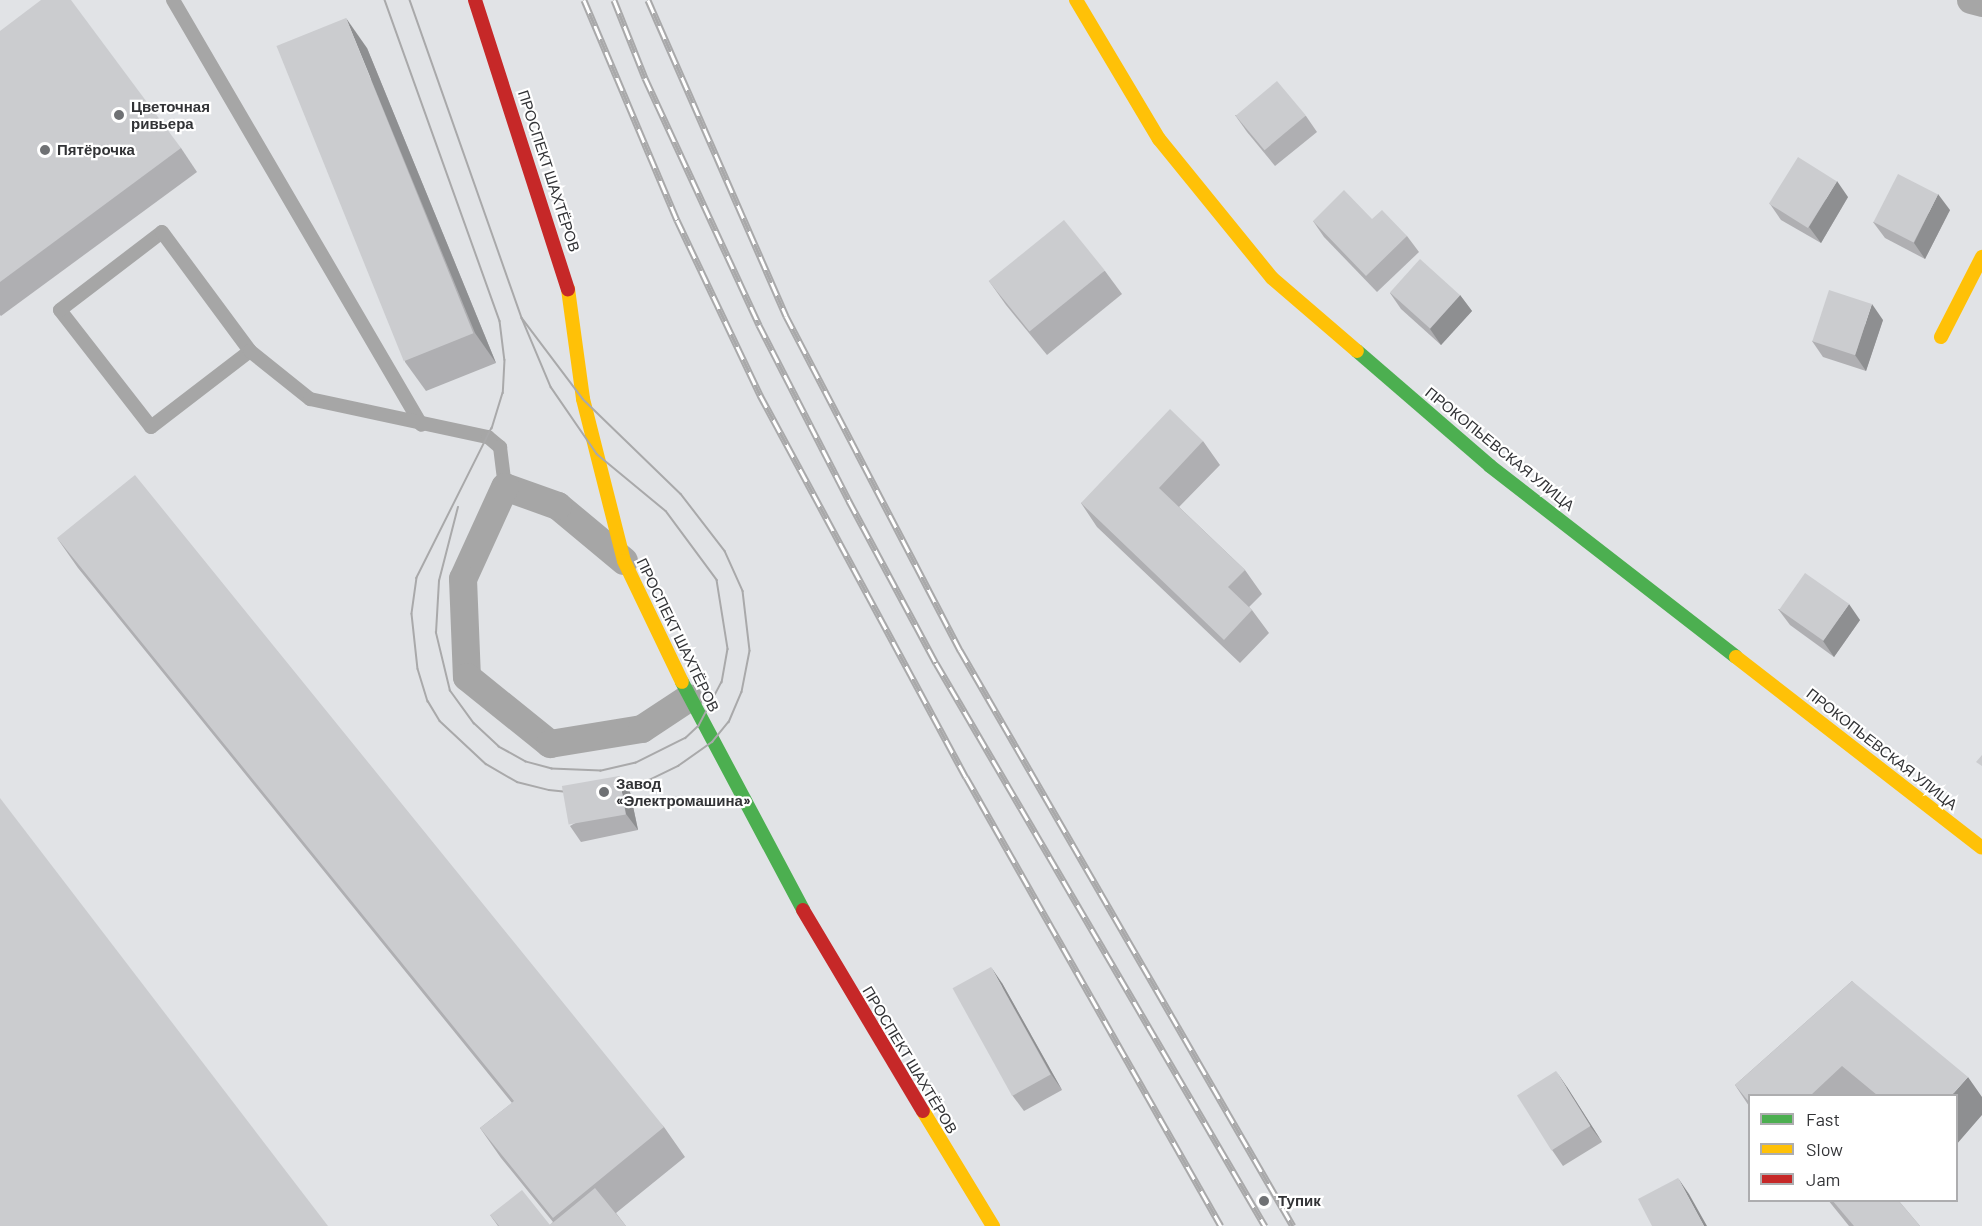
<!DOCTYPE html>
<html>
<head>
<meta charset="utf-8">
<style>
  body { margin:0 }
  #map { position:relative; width:1982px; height:1226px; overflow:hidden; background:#e1e3e6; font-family:Barlow,sans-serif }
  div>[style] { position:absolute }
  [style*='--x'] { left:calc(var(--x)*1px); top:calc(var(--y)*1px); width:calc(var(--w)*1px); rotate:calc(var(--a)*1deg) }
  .lane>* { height:14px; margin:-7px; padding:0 7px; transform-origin:7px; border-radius:7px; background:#a6a6a6 }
  .street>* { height:28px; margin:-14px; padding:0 14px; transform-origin:14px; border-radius:14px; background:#a6a6a6 }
  .fast>* { height:14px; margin:-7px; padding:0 7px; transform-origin:7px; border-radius:7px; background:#4caf50 }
  .slow>* { height:14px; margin:-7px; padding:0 7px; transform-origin:7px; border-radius:7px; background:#ffc107 }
  .jam>* { height:14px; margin:-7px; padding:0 7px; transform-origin:7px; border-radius:7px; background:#c62828 }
  .tram>* { height:1.5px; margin:-0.75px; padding:0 0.75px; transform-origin:0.75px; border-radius:0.75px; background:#a9a9aa }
  .rail>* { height:7px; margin-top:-3.5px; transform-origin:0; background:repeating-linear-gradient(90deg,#fff 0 14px,#a9a9aa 0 28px); box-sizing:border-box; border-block:2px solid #a9a9aa }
  .wall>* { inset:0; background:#afafb2 }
  .shaded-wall>* { inset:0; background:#8e8f91 }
  .building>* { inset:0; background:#cbcccf; transform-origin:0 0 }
  .dots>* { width:16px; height:16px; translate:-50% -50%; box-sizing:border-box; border:3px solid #fff; border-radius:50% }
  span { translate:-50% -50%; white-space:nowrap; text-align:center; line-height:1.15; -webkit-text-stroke:4.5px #fff; paint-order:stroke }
  .poi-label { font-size:15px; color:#323336; font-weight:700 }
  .left { translate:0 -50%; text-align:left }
  .street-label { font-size:15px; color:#323336 }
  .legend { position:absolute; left:1748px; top:1094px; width:210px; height:108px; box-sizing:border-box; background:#fff; border:2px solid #adadaf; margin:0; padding:8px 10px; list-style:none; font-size:18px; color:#323336 }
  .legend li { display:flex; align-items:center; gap:12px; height:30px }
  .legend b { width:30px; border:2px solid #adadaf }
</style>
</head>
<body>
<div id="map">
  <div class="lane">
    <i style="--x:173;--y:0;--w:492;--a:59.7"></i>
    <i style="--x:250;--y:351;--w:125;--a:142.5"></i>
    <i style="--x:151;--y:427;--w:148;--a:-127.9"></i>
    <i style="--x:60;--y:310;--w:128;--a:-37.4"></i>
    <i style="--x:162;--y:232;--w:148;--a:53.5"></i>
    <i style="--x:250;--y:351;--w:77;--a:38.7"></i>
    <i style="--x:310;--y:399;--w:182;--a:12.1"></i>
    <i style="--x:488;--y:437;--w:16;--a:40"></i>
    <i style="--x:500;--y:447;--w:40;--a:82.9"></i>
  </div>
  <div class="street">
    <i style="--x:1971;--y:0;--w:11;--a:15"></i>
    <i style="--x:624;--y:561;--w:86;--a:-140.2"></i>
    <i style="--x:558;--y:506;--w:56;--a:-160.3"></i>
    <i style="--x:505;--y:487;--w:101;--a:114.5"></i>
    <i style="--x:463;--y:579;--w:98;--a:87.7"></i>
    <i style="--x:467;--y:677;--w:107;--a:38.9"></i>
    <i style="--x:550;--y:744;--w:93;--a:-9.3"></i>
    <i style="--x:642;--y:729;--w:56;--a:-33.4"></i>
  </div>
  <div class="fast">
    <i style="--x:1357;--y:351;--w:176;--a:40.8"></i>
    <i style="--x:1490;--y:466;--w:311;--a:37.8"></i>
    <i style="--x:682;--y:682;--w:258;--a:62"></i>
  </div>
  <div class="slow">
    <i style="--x:1076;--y:0;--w:162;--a:59.2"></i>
    <i style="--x:1159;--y:139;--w:179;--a:50.9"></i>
    <i style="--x:1272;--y:278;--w:112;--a:40.7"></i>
    <i style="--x:568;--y:289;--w:111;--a:82.2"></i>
    <i style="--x:583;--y:399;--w:167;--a:75.8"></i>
    <i style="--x:624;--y:561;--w:134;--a:64.4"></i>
    <i style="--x:1941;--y:337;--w:90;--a:-62.9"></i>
    <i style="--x:1736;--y:657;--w:311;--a:37.8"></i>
    <i style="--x:923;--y:1111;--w:135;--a:58.7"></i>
  </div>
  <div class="jam">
    <i style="--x:475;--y:0;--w:304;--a:72.2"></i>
    <i style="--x:803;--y:910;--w:234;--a:59.2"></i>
  </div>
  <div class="tram">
    <i style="--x:385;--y:0;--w:341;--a:70.3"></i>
    <i style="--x:500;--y:321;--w:39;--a:83"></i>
    <i style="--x:505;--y:360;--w:33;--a:93"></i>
    <i style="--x:503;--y:393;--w:37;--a:107"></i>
    <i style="--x:492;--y:428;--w:168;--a:116.6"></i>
    <i style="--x:417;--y:578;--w:36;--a:98"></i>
    <i style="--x:412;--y:614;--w:55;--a:83.8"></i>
    <i style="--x:418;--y:669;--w:34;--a:73"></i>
    <i style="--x:428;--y:701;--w:23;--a:59"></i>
    <i style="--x:440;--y:721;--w:63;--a:43.1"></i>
    <i style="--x:486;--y:764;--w:36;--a:30"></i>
    <i style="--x:517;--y:782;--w:33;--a:14"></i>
    <i style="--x:549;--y:790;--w:31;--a:6"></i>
    <i style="--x:410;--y:0;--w:337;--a:70.6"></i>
    <i style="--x:522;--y:318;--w:75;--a:67.2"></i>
    <i style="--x:551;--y:387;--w:81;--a:55.5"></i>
    <i style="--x:597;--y:454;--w:89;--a:39.6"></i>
    <i style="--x:666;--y:511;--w:86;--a:53.5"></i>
    <i style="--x:717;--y:580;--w:70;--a:80.9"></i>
    <i style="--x:728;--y:649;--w:34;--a:100"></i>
    <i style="--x:722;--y:682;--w:50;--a:117.6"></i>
    <i style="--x:699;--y:726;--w:18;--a:137"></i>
    <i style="--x:686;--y:738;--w:56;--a:153.4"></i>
    <i style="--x:636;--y:763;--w:36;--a:167"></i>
    <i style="--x:601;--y:771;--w:49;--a:-177.7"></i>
    <i style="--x:552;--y:769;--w:27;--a:-165"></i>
    <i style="--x:526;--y:762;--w:31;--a:-151"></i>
    <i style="--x:499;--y:747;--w:34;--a:-137"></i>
    <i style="--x:474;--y:724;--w:41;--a:-126"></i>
    <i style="--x:450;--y:691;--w:60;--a:-103.6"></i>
    <i style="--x:436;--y:633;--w:52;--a:-86.7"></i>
    <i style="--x:439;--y:581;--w:76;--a:-75.6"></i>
    <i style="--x:522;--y:318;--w:101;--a:53"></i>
    <i style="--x:583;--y:399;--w:136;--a:44.1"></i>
    <i style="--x:681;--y:494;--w:72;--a:52.3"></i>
    <i style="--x:725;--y:551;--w:44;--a:65.8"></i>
    <i style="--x:743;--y:591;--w:60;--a:83.3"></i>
    <i style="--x:750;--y:651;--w:42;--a:101"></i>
    <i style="--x:742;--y:692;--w:33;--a:113"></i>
    <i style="--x:729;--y:722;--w:26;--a:129"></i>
    <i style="--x:713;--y:742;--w:42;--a:144.8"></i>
    <i style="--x:679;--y:766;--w:39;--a:154"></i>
    <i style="--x:644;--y:783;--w:35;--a:168"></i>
  </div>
  <div class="rail">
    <i style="--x:584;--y:0;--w:239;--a:67.1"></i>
    <i style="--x:677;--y:220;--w:194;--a:64.6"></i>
    <i style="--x:760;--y:395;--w:434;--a:61.7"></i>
    <i style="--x:966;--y:777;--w:516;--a:60.41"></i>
    <i style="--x:614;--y:0;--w:84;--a:68.3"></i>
    <i style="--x:645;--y:78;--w:272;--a:65.2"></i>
    <i style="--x:759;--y:325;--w:198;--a:62.9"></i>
    <i style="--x:849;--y:501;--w:184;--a:61.8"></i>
    <i style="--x:936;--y:663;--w:652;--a:59.7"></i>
    <i style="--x:648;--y:0;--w:345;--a:66.4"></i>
    <i style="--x:786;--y:316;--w:377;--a:62.5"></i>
    <i style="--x:960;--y:650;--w:665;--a:59.97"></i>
  </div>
  <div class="wall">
    <i style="clip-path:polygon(0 31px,181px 148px,197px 172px,1px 316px,0 315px)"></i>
    <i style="clip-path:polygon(367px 48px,496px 363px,426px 391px,405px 362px)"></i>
    <i style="clip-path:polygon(1235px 115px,1306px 116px,1317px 132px,1275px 166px,1247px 132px)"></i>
    <i style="clip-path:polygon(1848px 197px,1821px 243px,1781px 220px,1770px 204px)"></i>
    <i style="clip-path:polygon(1950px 210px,1925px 259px,1885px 238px,1873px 222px)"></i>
    <i style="clip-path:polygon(1313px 221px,1407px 236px,1419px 252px,1377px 292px,1324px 237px)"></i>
    <i style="clip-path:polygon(1105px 271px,1122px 294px,1047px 355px,1006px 305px,989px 281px)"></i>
    <i style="clip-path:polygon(1390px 293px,1460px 295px,1472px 311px,1441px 345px,1401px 309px)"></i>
    <i style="clip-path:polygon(1883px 320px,1866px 371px,1823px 357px,1812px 341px)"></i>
    <i style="clip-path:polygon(1203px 441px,1220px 465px,1179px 507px,1245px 570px,1262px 594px,1249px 607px,1252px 610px,1269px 633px,1240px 663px,1097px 527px,1081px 503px)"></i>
    <i style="clip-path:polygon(57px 538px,664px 1127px,685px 1157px,616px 1213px,626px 1226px,498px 1226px,490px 1215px,550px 1225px,553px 1222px,501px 1158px,480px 1128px,512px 1103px,78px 568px)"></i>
    <i style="clip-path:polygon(1778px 609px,1860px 620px,1834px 657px,1790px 625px)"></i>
    <i style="clip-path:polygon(630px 792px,638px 830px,581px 842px,570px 826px)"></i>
    <i style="clip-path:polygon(1852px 981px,1956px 1095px,1749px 1095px,1749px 1106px,1735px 1085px)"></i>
    <i style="clip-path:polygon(1002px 983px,1062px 1090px,1024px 1111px,1012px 1095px)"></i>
    <i style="clip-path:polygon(1567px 1087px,1602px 1142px,1563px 1166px,1552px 1150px)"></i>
    <i style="clip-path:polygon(1828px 1200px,1898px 1200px,1920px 1226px,1849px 1226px)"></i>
  </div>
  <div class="shaded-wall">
    <i style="clip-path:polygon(346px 18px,367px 48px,496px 363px,475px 333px)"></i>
    <i style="clip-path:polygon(1837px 181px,1848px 197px,1821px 243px,1809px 227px)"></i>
    <i style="clip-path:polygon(1938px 194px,1950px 210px,1925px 259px,1914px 243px)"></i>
    <i style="clip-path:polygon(1460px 295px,1472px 311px,1441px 345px,1430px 329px)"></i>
    <i style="clip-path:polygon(1872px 304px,1883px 320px,1866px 371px,1855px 355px)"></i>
    <i style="clip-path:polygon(1849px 604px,1860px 620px,1834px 657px,1823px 641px)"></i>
    <i style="clip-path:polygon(619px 776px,630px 792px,638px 830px,626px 814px)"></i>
    <i style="clip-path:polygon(991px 967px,1002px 983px,1062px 1090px,1051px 1074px)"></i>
    <i style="clip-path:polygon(1556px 1071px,1567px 1087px,1602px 1142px,1590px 1126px)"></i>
    <i style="clip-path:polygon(1968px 1077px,1982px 1097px,1982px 1115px,1956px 1145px,1956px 1095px,1952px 1095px)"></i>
    <i style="clip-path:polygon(1678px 1178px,1689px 1194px,1707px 1226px,1704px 1226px)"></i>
  </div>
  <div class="building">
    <i style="clip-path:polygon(41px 0,71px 0,181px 148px,0 282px,0 31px)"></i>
    <i style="left:346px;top:18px;width:340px;height:75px;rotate:68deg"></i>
    <i style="left:1277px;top:81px;width:45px;height:54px;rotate:50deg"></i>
    <i style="left:1798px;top:157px;width:46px;height:55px;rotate:32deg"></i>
    <i style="left:1898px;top:174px;width:45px;height:54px;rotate:27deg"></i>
    <i style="clip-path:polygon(1344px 190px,1372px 219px,1382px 210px,1407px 236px,1366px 276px,1313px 221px)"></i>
    <i style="left:1064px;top:220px;width:65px;height:97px;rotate:51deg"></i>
    <i style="left:1420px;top:259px;width:54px;height:45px;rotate:42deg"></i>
    <i style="left:1829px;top:290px;width:45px;height:54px;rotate:18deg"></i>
    <i style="clip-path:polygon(1170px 409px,1203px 441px,1159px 488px,1245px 570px,1228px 587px,1252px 610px,1224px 640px,1081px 503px)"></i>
    <i style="clip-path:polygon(135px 475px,664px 1127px,553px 1218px,480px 1128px,514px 1101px,57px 538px)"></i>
    <i style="left:1805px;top:573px;width:54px;height:45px;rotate:35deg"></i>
    <i style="clip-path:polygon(1982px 755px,1982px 766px,1976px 762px)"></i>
    <i style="left:619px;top:776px;width:39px;height:58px;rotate:80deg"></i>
    <i style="clip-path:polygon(0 798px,328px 1226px,0 1226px)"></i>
    <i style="left:991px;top:967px;width:123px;height:44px;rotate:61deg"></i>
    <i style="clip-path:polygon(1852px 981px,1968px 1077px,1952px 1095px,1877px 1095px,1842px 1066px,1811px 1095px,1749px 1095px,1749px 1102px,1735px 1085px)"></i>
    <i style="left:1556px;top:1071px;width:65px;height:46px;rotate:58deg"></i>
    <i style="clip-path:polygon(1678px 1178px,1704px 1226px,1652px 1226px,1638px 1199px)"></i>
    <i style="clip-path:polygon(595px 1188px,626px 1226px,499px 1226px,490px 1215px,522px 1190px,550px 1225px)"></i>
    <i style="clip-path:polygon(1832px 1200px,1898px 1200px,1920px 1226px,1854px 1226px)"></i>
  </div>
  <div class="dots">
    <i style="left:119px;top:115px;background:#6f7174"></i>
    <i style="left:45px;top:150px;background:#6f7174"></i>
    <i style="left:604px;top:792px;background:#6f7174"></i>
    <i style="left:1264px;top:1201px;background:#6f7174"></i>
  </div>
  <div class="poi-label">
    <span class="left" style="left:131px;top:115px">Цветочная<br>ривьера</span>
    <span class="left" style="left:57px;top:150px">Пятёрочка</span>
    <span class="left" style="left:616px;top:792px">Завод<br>«Электромашина»</span>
    <span class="left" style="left:1278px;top:1201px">Тупик</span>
  </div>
  <div class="street-label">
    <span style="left:549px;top:171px;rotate:72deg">ПРОСПЕКТ ШАХТЁРОВ</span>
    <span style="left:1500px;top:449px;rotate:39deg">ПРОКОПЬЕВСКАЯ УЛИЦА</span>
    <span style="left:678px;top:635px;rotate:64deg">ПРОСПЕКТ ШАХТЁРОВ</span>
    <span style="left:1882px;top:749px;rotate:38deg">ПРОКОПЬЕВСКАЯ УЛИЦА</span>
    <span style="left:910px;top:1060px;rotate:59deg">ПРОСПЕКТ ШАХТЁРОВ</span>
  </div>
  <ul class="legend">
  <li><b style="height:8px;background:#4caf50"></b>Fast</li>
  <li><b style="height:8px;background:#ffc107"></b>Slow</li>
  <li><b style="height:8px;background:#c62828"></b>Jam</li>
  </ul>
</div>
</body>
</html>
